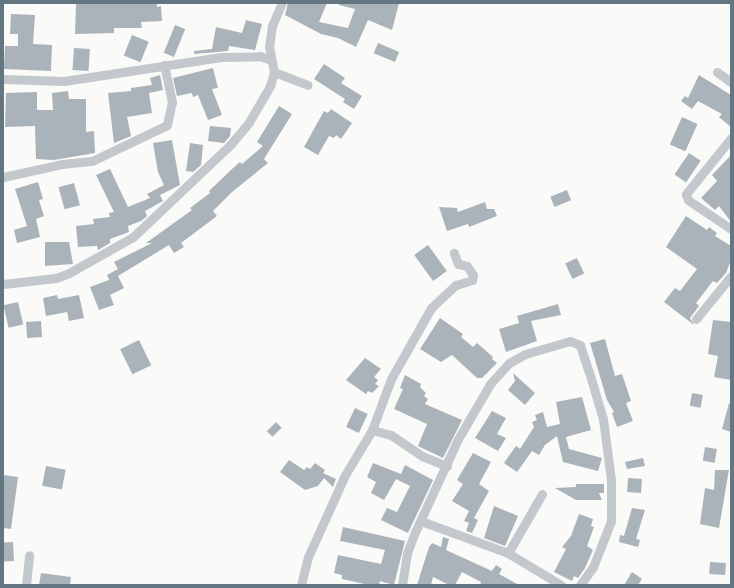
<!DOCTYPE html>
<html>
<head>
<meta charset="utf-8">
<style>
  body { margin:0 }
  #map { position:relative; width:734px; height:588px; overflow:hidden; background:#fafaf8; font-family:Barlow,sans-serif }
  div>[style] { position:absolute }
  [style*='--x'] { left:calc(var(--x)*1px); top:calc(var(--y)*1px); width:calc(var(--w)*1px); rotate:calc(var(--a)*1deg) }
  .building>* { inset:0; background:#aab3b9; transform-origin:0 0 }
  .minor>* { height:9px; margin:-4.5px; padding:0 4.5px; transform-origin:4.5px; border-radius:4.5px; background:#c3c8cc }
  span { translate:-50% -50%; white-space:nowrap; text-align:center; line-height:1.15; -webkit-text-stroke:4px #fff; paint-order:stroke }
  .frame { position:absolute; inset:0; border:4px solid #657683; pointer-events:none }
</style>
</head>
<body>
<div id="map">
  <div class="building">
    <i style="clip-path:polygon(76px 3px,157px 3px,157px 7px,161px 6px,162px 21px,141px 22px,142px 28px,114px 28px,114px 33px,75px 34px)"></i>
    <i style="clip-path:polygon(288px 3px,327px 3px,319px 22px,348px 28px,355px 9px,339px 5px,339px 3px,399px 3px,392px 30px,368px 20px,356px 47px,338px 38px,321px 34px,285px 15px)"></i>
    <i style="clip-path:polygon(11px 14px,35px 15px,33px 44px,52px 45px,51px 71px,4px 69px,5px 46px,18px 46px,18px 34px,10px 34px)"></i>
    <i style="clip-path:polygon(246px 20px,262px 24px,255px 50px,229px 46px,228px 51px,194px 54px,194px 51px,212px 49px,216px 27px,242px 33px)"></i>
    <i style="left:175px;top:25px;width:11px;height:30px;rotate:22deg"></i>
    <i style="left:132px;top:35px;width:18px;height:22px;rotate:22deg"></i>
    <i style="left:378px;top:43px;width:23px;height:11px;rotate:23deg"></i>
    <i style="left:74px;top:48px;width:16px;height:22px;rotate:4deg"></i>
    <i style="clip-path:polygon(324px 64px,345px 78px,341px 83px,362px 96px,354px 109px,343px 102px,345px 99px,314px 79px)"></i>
    <i style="clip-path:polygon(213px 68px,218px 88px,212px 89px,222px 115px,208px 120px,198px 95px,193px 97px,192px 93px,177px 96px,173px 78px)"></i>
    <i style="clip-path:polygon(160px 75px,163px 90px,149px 93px,152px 113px,127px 117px,131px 136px,114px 143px,108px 93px,131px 91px,131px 88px,152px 85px,150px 78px)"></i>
    <i style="clip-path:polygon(699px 75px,731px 95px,731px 127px,719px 117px,722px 114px,698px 101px,692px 109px,681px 101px,685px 96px,688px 98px)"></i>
    <i style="clip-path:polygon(68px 91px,69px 99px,86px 99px,86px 132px,94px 131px,95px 153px,54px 160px,36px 159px,35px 126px,5px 127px,6px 93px,37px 92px,37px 110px,53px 110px,52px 93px)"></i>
    <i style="clip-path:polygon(279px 106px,292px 114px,264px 159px,268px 163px,232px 192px,213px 211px,217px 216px,181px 243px,184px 247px,174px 253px,169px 245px,118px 276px,124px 288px,110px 295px,114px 305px,99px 310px,90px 287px,109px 280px,107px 275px,118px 269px,114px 262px,152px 243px,146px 243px,192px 210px,190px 208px,210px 193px,209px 191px,232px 169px,240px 162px,242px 164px,263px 146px,257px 142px)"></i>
    <i style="clip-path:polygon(331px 109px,352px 123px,341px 139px,336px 135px,334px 138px,329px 136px,318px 155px,304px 147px,324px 111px,328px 113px)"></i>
    <i style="left:682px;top:117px;width:17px;height:30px;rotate:24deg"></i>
    <i style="clip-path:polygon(210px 126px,231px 128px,230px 136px,224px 143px,208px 141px)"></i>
    <i style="clip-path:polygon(172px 140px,180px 185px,160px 195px,163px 201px,145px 211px,147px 216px,141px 221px,128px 226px,129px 232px,110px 239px,110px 243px,98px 250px,97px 246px,78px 247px,76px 226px,94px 224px,93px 219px,110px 217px,109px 213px,114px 212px,96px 175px,110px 169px,128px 207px,150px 198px,147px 194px,164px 185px,158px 172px,153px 143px)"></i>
    <i style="clip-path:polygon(190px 143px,203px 145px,201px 165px,193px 172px,186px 171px)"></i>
    <i style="left:689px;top:153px;width:14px;height:26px;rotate:34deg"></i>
    <i style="clip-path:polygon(731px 155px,731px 222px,719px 206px,715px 210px,701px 198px,717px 181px,712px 175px)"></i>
    <i style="clip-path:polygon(38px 182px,43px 199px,39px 200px,44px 216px,36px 219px,40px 237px,17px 243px,14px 230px,27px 226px,15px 189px)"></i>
    <i style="left:74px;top:183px;width:23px;height:16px;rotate:75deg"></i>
    <i style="left:567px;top:190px;width:11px;height:18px;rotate:68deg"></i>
    <i style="clip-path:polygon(485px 202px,487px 209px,494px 209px,497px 216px,469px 227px,468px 224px,447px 231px,439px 207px,457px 208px,458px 212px)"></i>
    <i style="clip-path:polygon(686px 216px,707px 230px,709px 227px,717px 233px,715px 236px,731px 246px,731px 260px,726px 273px,717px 283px,713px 281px,696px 303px,699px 306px,690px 318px,694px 325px,664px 302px,675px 288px,680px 291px,697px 269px,666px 247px)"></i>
    <i style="clip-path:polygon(45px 242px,69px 242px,73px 264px,45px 266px)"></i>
    <i style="left:428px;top:245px;width:32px;height:17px;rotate:54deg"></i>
    <i style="left:577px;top:258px;width:17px;height:13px;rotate:65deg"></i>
    <i style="clip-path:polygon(57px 295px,58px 299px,79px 295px,84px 318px,69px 321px,67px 312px,46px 316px,43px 298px)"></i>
    <i style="left:18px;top:302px;width:23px;height:15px;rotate:77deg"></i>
    <i style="clip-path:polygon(558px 304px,561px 315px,531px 321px,537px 341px,506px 352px,499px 329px,519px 323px,517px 316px)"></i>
    <i style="clip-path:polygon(440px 318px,463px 334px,461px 337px,473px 347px,477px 343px,493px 357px,492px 359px,497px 363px,482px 378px,477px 378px,452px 355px,441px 362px,420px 349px)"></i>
    <i style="clip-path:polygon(713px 320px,731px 322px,731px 380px,714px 377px,718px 356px,708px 354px)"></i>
    <i style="left:41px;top:321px;width:16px;height:15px;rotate:86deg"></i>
    <i style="clip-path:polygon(605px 339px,615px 376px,622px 374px,631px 401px,626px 403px,633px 421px,617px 427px,612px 413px,614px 412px,607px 400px,590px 343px)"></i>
    <i style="left:139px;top:340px;width:28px;height:21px;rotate:64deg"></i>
    <i style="clip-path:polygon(365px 358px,381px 369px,374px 377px,378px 380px,375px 384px,379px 386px,372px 393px,368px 391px,366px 394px,346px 380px)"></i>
    <i style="clip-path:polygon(513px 373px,535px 393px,525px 405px,508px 390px,515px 381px)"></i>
    <i style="clip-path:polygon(405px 375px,421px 384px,420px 387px,426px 393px,424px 396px,428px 399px,425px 404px,462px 420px,443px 458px,418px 446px,427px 424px,394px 409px,403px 389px,400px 388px)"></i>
    <i style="left:692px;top:393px;width:11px;height:13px;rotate:10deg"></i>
    <i style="clip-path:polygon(582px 397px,591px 430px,566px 437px,569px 449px,602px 458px,598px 471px,563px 462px,557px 436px,545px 445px,539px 455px,532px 451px,517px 472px,504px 463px,516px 446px,520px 449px,534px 427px,532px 422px,537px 420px,535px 415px,543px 412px,547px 427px,560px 424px,556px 402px)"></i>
    <i style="clip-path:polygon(729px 403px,731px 404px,731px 432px,722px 429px)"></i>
    <i style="left:355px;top:408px;width:14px;height:21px;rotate:25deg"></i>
    <i style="clip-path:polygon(492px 411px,506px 418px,497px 434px,506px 438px,498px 451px,475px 438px)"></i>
    <i style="left:276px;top:422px;width:8px;height:13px;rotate:45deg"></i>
    <i style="left:705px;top:447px;width:12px;height:14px;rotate:9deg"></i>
    <i style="clip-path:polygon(473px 453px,491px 462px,479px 484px,489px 491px,474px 518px,478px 520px,472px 533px,466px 531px,469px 523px,464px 521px,469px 511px,452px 501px,463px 484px,457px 480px)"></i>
    <i style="clip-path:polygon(643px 458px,645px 466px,627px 469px,625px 462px)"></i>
    <i style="clip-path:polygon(289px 460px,304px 470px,307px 467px,310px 469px,315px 463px,325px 470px,323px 473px,336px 479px,333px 487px,324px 478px,318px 486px,305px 490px,280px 472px)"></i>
    <i style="clip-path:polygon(373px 463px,401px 474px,405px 465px,433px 480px,408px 533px,381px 520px,387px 508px,397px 512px,410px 486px,396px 479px,384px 500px,371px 493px,376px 482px,367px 477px)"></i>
    <i style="left:46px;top:466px;width:20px;height:20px;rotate:11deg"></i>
    <i style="clip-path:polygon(715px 470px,729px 470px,719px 528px,700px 524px,705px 488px,714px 490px)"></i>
    <i style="clip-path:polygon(3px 475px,18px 477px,11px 529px,3px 528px)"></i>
    <i style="left:628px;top:478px;width:14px;height:14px;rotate:4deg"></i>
    <i style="clip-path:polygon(576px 484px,604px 484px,604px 493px,599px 493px,602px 500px,576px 500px,555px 488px,576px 487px)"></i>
    <i style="clip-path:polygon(494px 506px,518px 516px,505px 546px,484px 538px)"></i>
    <i style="clip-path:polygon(632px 508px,645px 510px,636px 539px,640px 540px,638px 547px,619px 542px,620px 535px,624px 536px)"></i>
    <i style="clip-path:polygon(579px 514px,593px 519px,591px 526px,594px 527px,587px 546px,593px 550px,585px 568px,578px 578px,574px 576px,572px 581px,554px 572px,566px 549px,562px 547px,571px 536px)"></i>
    <i style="clip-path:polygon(343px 527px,405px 541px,394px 585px,380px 581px,379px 585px,369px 585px,342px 579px,342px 575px,334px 573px,338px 555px,381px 564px,385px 550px,340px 541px)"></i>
    <i style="clip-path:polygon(443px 537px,449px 539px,446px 550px,492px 571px,496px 565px,502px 569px,499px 574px,519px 585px,480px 585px,481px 582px,462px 572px,455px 585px,449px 585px,433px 577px,431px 585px,417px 585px,429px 547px,432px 543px,441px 547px)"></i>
    <i style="left:13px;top:542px;width:19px;height:10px;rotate:87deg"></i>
    <i style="left:710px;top:562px;width:16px;height:12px;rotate:4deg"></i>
    <i style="clip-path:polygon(632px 572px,642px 579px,638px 585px,624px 585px)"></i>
    <i style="clip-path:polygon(41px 573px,71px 577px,70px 585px,39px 585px)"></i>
  </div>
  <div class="minor">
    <i style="--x:274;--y:72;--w:36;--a:21"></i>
    <i style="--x:717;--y:72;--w:17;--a:36"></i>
    <i style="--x:3;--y:79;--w:61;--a:1.9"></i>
    <i style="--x:64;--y:81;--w:159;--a:-8.7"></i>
    <i style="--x:221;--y:57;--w:39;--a:-1"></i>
    <i style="--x:260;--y:56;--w:12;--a:20"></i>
    <i style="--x:731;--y:138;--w:72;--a:128.8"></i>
    <i style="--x:686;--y:194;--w:6;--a:72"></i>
    <i style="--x:688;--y:200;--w:52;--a:34"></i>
    <i style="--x:3;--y:177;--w:60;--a:-12.4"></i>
    <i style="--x:62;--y:164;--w:30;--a:-6"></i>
    <i style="--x:92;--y:161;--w:83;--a:-25.6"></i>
    <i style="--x:167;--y:125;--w:24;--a:-78"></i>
    <i style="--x:172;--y:102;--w:38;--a:-102"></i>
    <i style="--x:3;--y:284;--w:53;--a:-6.5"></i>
    <i style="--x:56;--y:278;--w:14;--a:-21"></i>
    <i style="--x:69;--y:273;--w:73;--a:-29.4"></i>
    <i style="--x:133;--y:237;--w:134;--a:-43.5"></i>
    <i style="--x:230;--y:145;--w:30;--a:-50"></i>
    <i style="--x:249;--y:122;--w:42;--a:-59.7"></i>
    <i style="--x:270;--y:86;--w:15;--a:-74"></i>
    <i style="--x:274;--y:72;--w:25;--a:-101"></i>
    <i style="--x:269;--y:47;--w:21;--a:-82"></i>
    <i style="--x:272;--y:26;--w:25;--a:-67"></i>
    <i style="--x:696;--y:319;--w:55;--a:-50.9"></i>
    <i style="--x:372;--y:430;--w:20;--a:15"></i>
    <i style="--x:391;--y:435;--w:37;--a:34"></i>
    <i style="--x:422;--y:456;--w:27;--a:22"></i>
    <i style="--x:421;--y:521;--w:93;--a:20.2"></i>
    <i style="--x:508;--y:553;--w:62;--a:31.1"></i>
    <i style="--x:508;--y:553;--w:68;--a:-60"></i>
    <i style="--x:26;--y:585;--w:30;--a:-84"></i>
    <i style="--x:301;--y:585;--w:29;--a:-76"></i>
    <i style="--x:308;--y:557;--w:90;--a:-65.7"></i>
    <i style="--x:345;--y:475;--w:52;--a:-59"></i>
    <i style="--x:372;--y:430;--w:54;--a:-69.6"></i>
    <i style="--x:391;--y:379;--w:81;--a:-60.6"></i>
    <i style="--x:431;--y:308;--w:34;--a:-43"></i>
    <i style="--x:456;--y:285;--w:17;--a:-17"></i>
    <i style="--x:472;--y:280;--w:5;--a:-79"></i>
    <i style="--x:473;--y:275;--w:11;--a:-124"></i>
    <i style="--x:467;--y:266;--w:9;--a:-167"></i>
    <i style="--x:458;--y:264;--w:12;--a:-110"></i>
    <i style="--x:402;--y:585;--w:32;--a:-81"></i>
    <i style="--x:407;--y:553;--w:22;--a:-69"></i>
    <i style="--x:415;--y:532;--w:102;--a:-65.2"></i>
    <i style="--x:458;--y:439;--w:64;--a:-59.8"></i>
    <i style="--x:490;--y:384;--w:28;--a:-48"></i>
    <i style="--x:509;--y:363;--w:18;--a:-29"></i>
    <i style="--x:525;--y:354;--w:47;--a:-16.1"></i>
    <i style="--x:570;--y:341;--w:11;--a:22"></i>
    <i style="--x:580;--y:345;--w:28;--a:72"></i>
    <i style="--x:589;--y:372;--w:49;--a:73.4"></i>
    <i style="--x:603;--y:419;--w:62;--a:82.5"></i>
    <i style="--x:611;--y:480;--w:41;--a:90"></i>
    <i style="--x:611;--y:521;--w:49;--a:111.4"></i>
    <i style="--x:593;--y:567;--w:22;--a:126"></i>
  </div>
  <div class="frame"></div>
</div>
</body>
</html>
